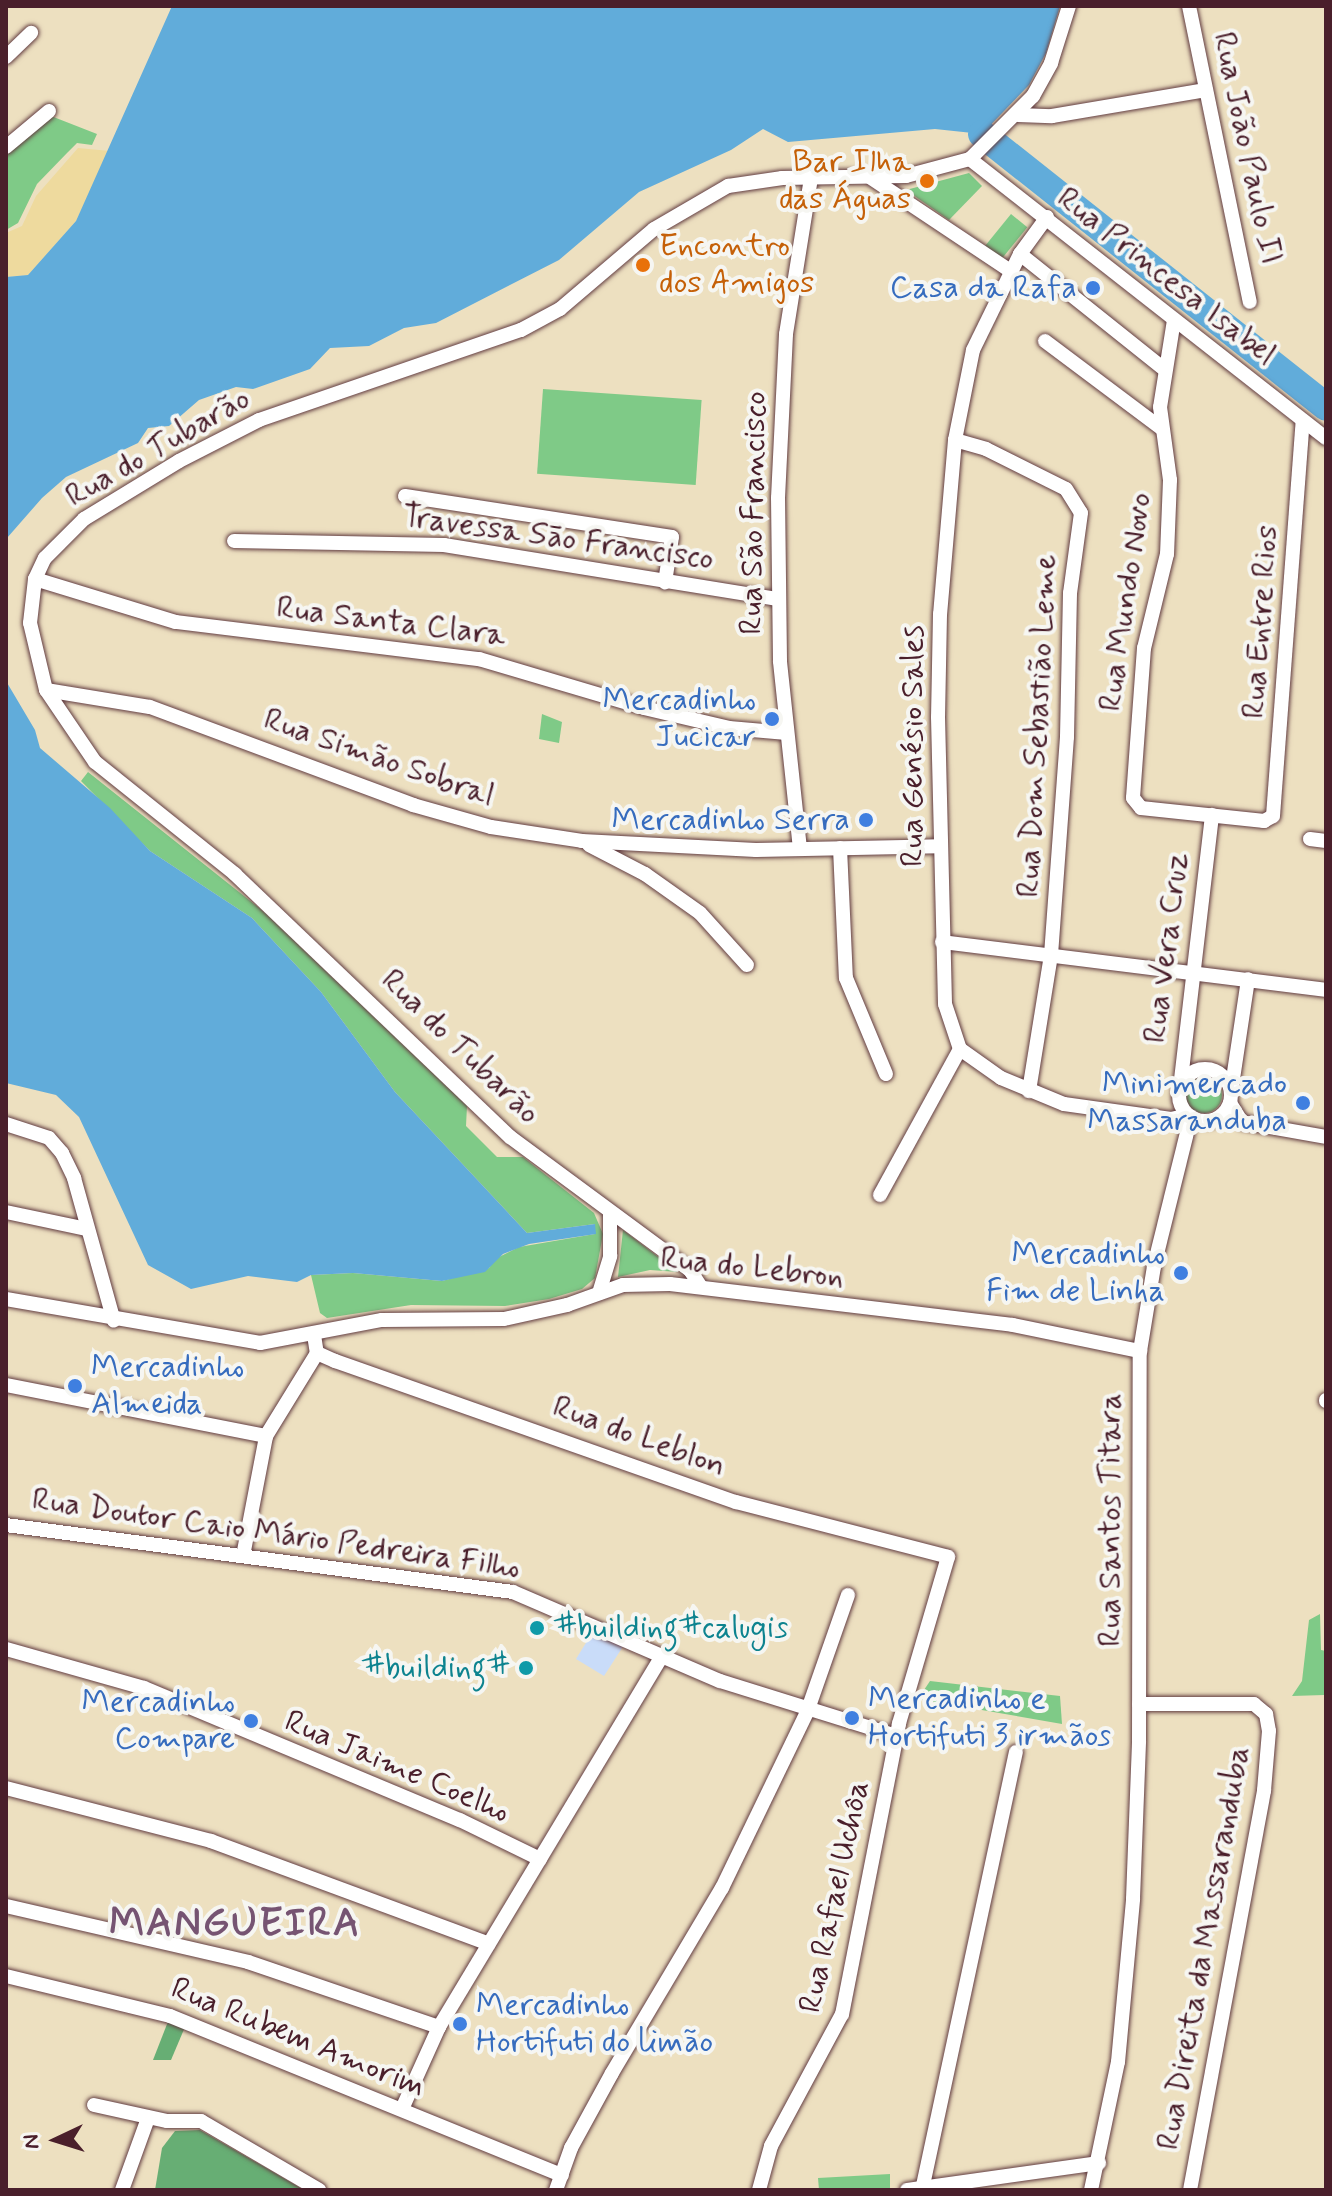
<!DOCTYPE html>
<html>
<head>
<meta charset="utf-8">
<style>
  body { margin:0 }
  #map { position:relative; width:1332px; height:2196px; overflow:hidden; background:#ede0c0; font-family:Mynerve,sans-serif }
  div>[style] { position:absolute }
  [style*='--x'] { left:calc(var(--x)*1px); top:calc(var(--y)*1px); width:calc(var(--w)*1px); rotate:calc(var(--a)*1deg) }
  .built>* { inset:0; background:#c9dcf9 }
  .green>* { inset:0; background:#7fca87; transform-origin:0 0 }
  .round { border-radius:50% }
  .forest>* { inset:0; background:#67ae74 }
  .sand>* { inset:0; background:#eeda9e }
  .water>* { inset:0; background:#61acda }
  .river>* { height:28px; margin:-14px; padding:0 14px; transform-origin:14px; border-radius:14px; background:#61acda }
  .roads { filter:drop-shadow(0 0 2px #623c41) drop-shadow(0 0 2px #623c41) }
  .street>* { height:14px; margin:-7px; padding:0 7px; transform-origin:7px; border-radius:7px; background:#fff }
  .street>.ring { margin:-7px; padding:0; box-sizing:content-box; background:none; border:14px solid #fff; border-radius:50% }
  .dots>* { width:22px; height:22px; translate:-50% -50%; box-sizing:border-box; border:4px solid #f6f6f2; border-radius:50% }
  span { translate:-50% -50%; white-space:nowrap; text-align:center; line-height:1.15; -webkit-text-stroke:8px #f6f6f2; paint-order:stroke }
  .street-label { font-size:32px; color:#4a1f2b }
  .food-label { font-size:32px; color:#c56008 }
  .right { translate:-100% -50%; text-align:right }
  .left { translate:0 -50%; text-align:left }
  .shop-label { font-size:32px; color:#366cbe }
  .culture-label { font-size:32px; color:#0d838f }
  .district-label { font-size:40px; color:#765472; font-weight:700; letter-spacing:2px }
  .frame { position:absolute; inset:0; border:8px solid #4a1f2b; pointer-events:none }
  .north { position:absolute; left:16px; top:2100px; width:80px; height:80px; -webkit-text-stroke:6px #f6f6f2; paint-order:stroke; rotate:266deg; font-size:22px; font-weight:700; line-height:32px; text-align:center; color:#4a1f2b }
  .north::after { content:''; display:block; margin:auto; width:28px; height:36px; background:#4a1f2b; clip-path:polygon(50% 0,100% 100%,50% 72%,0 100%) }
</style>
</head>
<body>
<div id="map">
  <div class="built">
    <i style="clip-path:polygon(592px 1633px,624px 1645px,604px 1676px,576px 1659px)"></i>
  </div>
  <div class="green">
    <i style="clip-path:polygon(51px 116px,97px 134px,92px 145px,77px 143px,68px 152px,37px 184px,18px 223px,6px 230px,6px 153px)"></i>
    <i style="clip-path:polygon(969px 173px,982px 186px,949px 220px,906px 190px)"></i>
    <i style="left:1011px;top:214px;width:21px;height:41px;rotate:39deg"></i>
    <i style="left:543px;top:389px;width:159px;height:85px;rotate:4deg"></i>
    <i style="clip-path:polygon(542px 714px,562px 722px,559px 743px,539px 739px)"></i>
    <i style="clip-path:polygon(88px 772px,263px 911px,467px 1106px,466px 1126px,497px 1157px,523px 1157px,594px 1213px,603px 1234px,595px 1278px,582px 1289px,549px 1299px,505px 1306px,411px 1305px,327px 1318px,320px 1313px,311px 1275px,353px 1273px,442px 1281px,489px 1268px,495px 1259px,519px 1247px,595px 1234px,595px 1224px,527px 1233px,395px 1092px,321px 992px,252px 918px,150px 851px,81px 781px)"></i>
    <i class="round" style="left:1186px;top:1077px;width:36px;height:36px"></i>
    <i style="clip-path:polygon(623px 1230px,678px 1272px,650px 1270px,618px 1277px)"></i>
    <i style="clip-path:polygon(1320px 1614px,1321px 1650px,1326px 1651px,1324px 1695px,1292px 1696px,1302px 1681px,1309px 1620px)"></i>
    <i style="clip-path:polygon(930px 1681px,1060px 1696px,1062px 1724px,918px 1699px)"></i>
    <i style="clip-path:polygon(890px 2174px,890px 2189px,885px 2190px,819px 2190px,818px 2178px)"></i>
  </div>
  <div class="forest">
    <i style="clip-path:polygon(169px 2019px,185px 2027px,171px 2060px,153px 2060px)"></i>
    <i style="clip-path:polygon(200px 2130px,261px 2165px,304px 2190px,155px 2190px,162px 2148px,175px 2131px)"></i>
  </div>
  <div class="sand">
    <i style="clip-path:polygon(78px 148px,110px 151px,76px 221px,28px 275px,6px 277px,6px 233px,22px 226px,36px 196px)"></i>
  </div>
  <div class="water">
    <i style="clip-path:polygon(172px 6px,1060px 6px,1046px 53px,1029px 85px,982px 134px,935px 129px,788px 142px,763px 129px,731px 150px,639px 192px,559px 260px,436px 323px,404px 328px,369px 346px,330px 348px,310px 369px,253px 389px,236px 387px,199px 400px,169px 426px,148px 428px,138px 443px,66px 477px,42px 498px,7px 538px,6px 574px,6px 277px,28px 275px,76px 221px)"></i>
    <i style="clip-path:polygon(6px 681px,35px 730px,40px 748px,110px 808px,150px 851px,252px 918px,321px 992px,395px 1092px,527px 1233px,595px 1224px,596px 1234px,529px 1244px,503px 1254px,485px 1272px,442px 1281px,353px 1273px,311px 1275px,297px 1282px,248px 1276px,191px 1289px,148px 1265px,79px 1117px,56px 1095px,6px 1083px)"></i>
  </div>
  <div class="river">
    <i style="--x:982;--y:134;--w:439;--a:38.4"></i>
  </div>
  <div class="roads">
    <div class="street">
      <i style="--x:1189;--y:6;--w:302;--a:78.4"></i>
      <i style="--x:6;--y:57;--w:35;--a:-44"></i>
      <i style="--x:1018;--y:115;--w:34;--a:2"></i>
      <i style="--x:1052;--y:116;--w:156;--a:-9.6"></i>
      <i style="--x:6;--y:147;--w:56;--a:-39.9"></i>
      <i style="--x:970;--y:159;--w:452;--a:38.1"></i>
      <i style="--x:871;--y:178;--w:169;--a:33.7"></i>
      <i style="--x:1047;--y:217;--w:46;--a:126.1"></i>
      <i style="--x:1020;--y:254;--w:107;--a:116.1"></i>
      <i style="--x:973;--y:350;--w:92;--a:101.3"></i>
      <i style="--x:955;--y:440;--w:175;--a:94.9"></i>
      <i style="--x:940;--y:614;--w:103;--a:91.1"></i>
      <i style="--x:938;--y:717;--w:287;--a:88.6"></i>
      <i style="--x:945;--y:1004;--w:47;--a:71.6"></i>
      <i style="--x:960;--y:1049;--w:50;--a:35.3"></i>
      <i style="--x:1001;--y:1078;--w:68;--a:22.4"></i>
      <i style="--x:1064;--y:1104;--w:108;--a:8"></i>
      <i style="--x:1171;--y:1119;--w:17;--a:-13"></i>
      <i style="--x:1020;--y:254;--w:183;--a:38.6"></i>
      <i style="--x:1174;--y:320;--w:88;--a:99.1"></i>
      <i style="--x:1160;--y:407;--w:74;--a:82.2"></i>
      <i style="--x:1170;--y:480;--w:74;--a:92.3"></i>
      <i style="--x:1167;--y:554;--w:97;--a:103.7"></i>
      <i style="--x:1144;--y:648;--w:150;--a:94.2"></i>
      <i style="--x:1133;--y:798;--w:13;--a:51"></i>
      <i style="--x:1141;--y:808;--w:124;--a:6"></i>
      <i style="--x:1264;--y:821;--w:10;--a:-29"></i>
      <i style="--x:1273;--y:816;--w:396;--a:-85.7"></i>
      <i style="--x:1045;--y:341;--w:145;--a:36.9"></i>
      <i style="--x:955;--y:440;--w:32;--a:16"></i>
      <i style="--x:986;--y:449;--w:89;--a:26.6"></i>
      <i style="--x:1066;--y:489;--w:28;--a:58"></i>
      <i style="--x:1081;--y:513;--w:81;--a:97.8"></i>
      <i style="--x:1070;--y:593;--w:144;--a:91.2"></i>
      <i style="--x:1067;--y:737;--w:219;--a:94.2"></i>
      <i style="--x:1051;--y:955;--w:138;--a:99.2"></i>
      <i style="--x:405;--y:496;--w:270;--a:8.7"></i>
      <i style="--x:672;--y:537;--w:46;--a:98.8"></i>
      <i style="--x:234;--y:541;--w:210;--a:1.1"></i>
      <i style="--x:444;--y:545;--w:337;--a:9.2"></i>
      <i style="--x:35;--y:579;--w:147;--a:17"></i>
      <i style="--x:176;--y:622;--w:305;--a:7"></i>
      <i style="--x:479;--y:659;--w:172;--a:16.5"></i>
      <i style="--x:644;--y:708;--w:87;--a:13.2"></i>
      <i style="--x:729;--y:728;--w:58;--a:4.9"></i>
      <i style="--x:46;--y:690;--w:105;--a:9.3"></i>
      <i style="--x:150;--y:707;--w:281;--a:20.4"></i>
      <i style="--x:413;--y:805;--w:81;--a:15.8"></i>
      <i style="--x:491;--y:827;--w:92;--a:8.7"></i>
      <i style="--x:582;--y:841;--w:174;--a:3"></i>
      <i style="--x:756;--y:850;--w:184;--a:-1.2"></i>
      <i style="--x:1310;--y:839;--w:16;--a:7"></i>
      <i style="--x:589;--y:845;--w:63;--a:27.4"></i>
      <i style="--x:645;--y:874;--w:67;--a:35.3"></i>
      <i style="--x:700;--y:913;--w:70;--a:47.9"></i>
      <i style="--x:840;--y:848;--w:130;--a:87.4"></i>
      <i style="--x:846;--y:978;--w:104;--a:67.4"></i>
      <i style="--x:800;--y:849;--w:189;--a:-96.1"></i>
      <i style="--x:780;--y:661;--w:163;--a:-90.7"></i>
      <i style="--x:778;--y:498;--w:164;--a:-87.2"></i>
      <i style="--x:786;--y:334;--w:158;--a:-80.9"></i>
      <i style="--x:942;--y:942;--w:387;--a:7.1"></i>
      <i class="ring" style="left:1179px;top:1069px;width:38px;height:38px"></i>
      <i style="--x:1180;--y:1088;--w:275;--a:-83.3"></i>
      <i style="--x:1231;--y:1092;--w:114;--a:-81.4"></i>
      <i style="--x:1230;--y:1103;--w:22;--a:58"></i>
      <i style="--x:1242;--y:1122;--w:85;--a:10.1"></i>
      <i style="--x:6;--y:1124;--w:45;--a:18"></i>
      <i style="--x:49;--y:1138;--w:20;--a:49"></i>
      <i style="--x:62;--y:1153;--w:28;--a:64"></i>
      <i style="--x:74;--y:1178;--w:148;--a:74.4"></i>
      <i style="--x:880;--y:1195;--w:166;--a:-61.3"></i>
      <i style="--x:6;--y:1212;--w:83;--a:11.9"></i>
      <i style="--x:701;--y:1287;--w:20;--a:-123"></i>
      <i style="--x:690;--y:1270;--w:224;--a:-143.5"></i>
      <i style="--x:510;--y:1137;--w:381;--a:-136.3"></i>
      <i style="--x:235;--y:874;--w:179;--a:-141.3"></i>
      <i style="--x:95;--y:762;--w:87;--a:-124.2"></i>
      <i style="--x:46;--y:690;--w:69;--a:-103.4"></i>
      <i style="--x:30;--y:623;--w:44;--a:-83.5"></i>
      <i style="--x:35;--y:579;--w:23;--a:-65"></i>
      <i style="--x:45;--y:558;--w:55;--a:-45"></i>
      <i style="--x:84;--y:519;--w:111;--a:-31.4"></i>
      <i style="--x:179;--y:461;--w:90;--a:-27.1"></i>
      <i style="--x:259;--y:420;--w:277;--a:-19"></i>
      <i style="--x:521;--y:330;--w:44;--a:-28.3"></i>
      <i style="--x:560;--y:309;--w:123;--a:-40.4"></i>
      <i style="--x:654;--y:229;--w:86;--a:-30.2"></i>
      <i style="--x:728;--y:186;--w:55;--a:-8.4"></i>
      <i style="--x:782;--y:178;--w:124;--a:-0.9"></i>
      <i style="--x:906;--y:176;--w:66;--a:-14.9"></i>
      <i style="--x:970;--y:159;--w:89;--a:-45"></i>
      <i style="--x:1033;--y:96;--w:38;--a:-61"></i>
      <i style="--x:1051;--y:63;--w:60;--a:-72.5"></i>
      <i style="--x:599;--y:1293;--w:39;--a:-73"></i>
      <i style="--x:610;--y:1256;--w:42;--a:-90"></i>
      <i style="--x:6;--y:1299;--w:258;--a:9.8"></i>
      <i style="--x:260;--y:1343;--w:124;--a:-10.7"></i>
      <i style="--x:382;--y:1320;--w:122;--a:-0.5"></i>
      <i style="--x:504;--y:1319;--w:65;--a:-12.5"></i>
      <i style="--x:567;--y:1305;--w:59;--a:-19.7"></i>
      <i style="--x:623;--y:1285;--w:47;--a:-1.2"></i>
      <i style="--x:670;--y:1284;--w:345;--a:6.8"></i>
      <i style="--x:1013;--y:1325;--w:130;--a:11.6"></i>
      <i style="--x:314;--y:1335;--w:18;--a:81"></i>
      <i style="--x:317;--y:1353;--w:20;--a:24"></i>
      <i style="--x:335;--y:1361;--w:425;--a:19.4"></i>
      <i style="--x:736;--y:1502;--w:219;--a:14.5"></i>
      <i style="--x:948;--y:1557;--w:174;--a:106.4"></i>
      <i style="--x:899;--y:1724;--w:296;--a:101.1"></i>
      <i style="--x:842;--y:2014;--w:150;--a:118.3"></i>
      <i style="--x:771;--y:2146;--w:46;--a:105.3"></i>
      <i style="--x:6;--y:1385;--w:265;--a:11.1"></i>
      <i style="--x:1326;--y:1400;--w:1;--a:90"></i>
      <i style="--x:6;--y:1525;--w:511;--a:7.53"></i>
      <i style="--x:513;--y:1592;--w:225;--a:23.3"></i>
      <i style="--x:720;--y:1681;--w:185;--a:17.3"></i>
      <i style="--x:243;--y:1556;--w:122;--a:-79.1"></i>
      <i style="--x:266;--y:1436;--w:97;--a:-58.4"></i>
      <i style="--x:6;--y:1649;--w:143;--a:15.8"></i>
      <i style="--x:144;--y:1688;--w:342;--a:22.7"></i>
      <i style="--x:460;--y:1820;--w:89;--a:26"></i>
      <i style="--x:1139;--y:1704;--w:115;--a:0"></i>
      <i style="--x:1254;--y:1704;--w:16;--a:40"></i>
      <i style="--x:1266;--y:1714;--w:17;--a:80"></i>
      <i style="--x:1269;--y:1731;--w:60;--a:94.8"></i>
      <i style="--x:1264;--y:1791;--w:406;--a:100.5"></i>
      <i style="--x:6;--y:1788;--w:212;--a:14.5"></i>
      <i style="--x:211;--y:1841;--w:296;--a:20.3"></i>
      <i style="--x:6;--y:1906;--w:248;--a:13"></i>
      <i style="--x:248;--y:1962;--w:202;--a:18.8"></i>
      <i style="--x:6;--y:1976;--w:169;--a:13.7"></i>
      <i style="--x:170;--y:2016;--w:423;--a:22.1"></i>
      <i style="--x:94;--y:2105;--w:75;--a:12.4"></i>
      <i style="--x:167;--y:2121;--w:34;--a:0"></i>
      <i style="--x:201;--y:2121;--w:137;--a:30.3"></i>
      <i style="--x:402;--y:2109;--w:90;--a:-65.7"></i>
      <i style="--x:439;--y:2027;--w:431;--a:-59"></i>
      <i style="--x:122;--y:2190;--w:77;--a:-70.1"></i>
      <i style="--x:556;--y:2190;--w:45;--a:-70.3"></i>
      <i style="--x:571;--y:2148;--w:85;--a:-61.3"></i>
      <i style="--x:612;--y:2073;--w:215;--a:-59.3"></i>
      <i style="--x:722;--y:1888;--w:195;--a:-64.2"></i>
      <i style="--x:807;--y:1712;--w:124;--a:-70.7"></i>
      <i style="--x:907;--y:2190;--w:194;--a:-8"></i>
      <i style="--x:922;--y:2190;--w:448;--a:-77.9"></i>
      <i style="--x:1091;--y:2190;--w:131;--a:-78.1"></i>
      <i style="--x:1118;--y:2062;--w:164;--a:-84.7"></i>
      <i style="--x:1133;--y:1899;--w:158;--a:-87.8"></i>
      <i style="--x:1139;--y:1741;--w:390;--a:-89.9"></i>
      <i style="--x:1140;--y:1351;--w:86;--a:-80.6"></i>
      <i style="--x:1154;--y:1266;--w:154;--a:-76.1"></i>
    </div>
  </div>
  <div class="dots">
    <i style="left:927px;top:181px;background:#e8710a"></i>
    <i style="left:643px;top:265px;background:#e8710a"></i>
    <i style="left:1093px;top:288px;background:#3f7fe0"></i>
    <i style="left:772px;top:719px;background:#3f7fe0"></i>
    <i style="left:866px;top:820px;background:#3f7fe0"></i>
    <i style="left:1303px;top:1103px;background:#3f7fe0"></i>
    <i style="left:1181px;top:1273px;background:#3f7fe0"></i>
    <i style="left:75px;top:1386px;background:#3f7fe0"></i>
    <i style="left:537px;top:1628px;background:#0f9aa8"></i>
    <i style="left:526px;top:1668px;background:#0f9aa8"></i>
    <i style="left:852px;top:1718px;background:#3f7fe0"></i>
    <i style="left:251px;top:1721px;background:#3f7fe0"></i>
    <i style="left:460px;top:2024px;background:#3f7fe0"></i>
  </div>
  <div class="street-label">
    <span style="left:1247px;top:148px;rotate:78deg">Rua João Paulo II</span>
    <span style="left:1166px;top:277px;rotate:38deg">Rua Princesa Isabel</span>
    <span style="left:158px;top:448px;rotate:-30deg">Rua do Tubarão</span>
    <span style="left:754px;top:513px;rotate:-89deg">Rua São Francisco</span>
    <span style="left:558px;top:538px;rotate:8deg">Travessa Sāo Francisco</span>
    <span style="left:1126px;top:602px;rotate:-82deg">Rua Mundo Novo</span>
    <span style="left:391px;top:622px;rotate:7deg">Rua Santa Clara</span>
    <span style="left:1261px;top:622px;rotate:-86deg">Rua Entre Rios</span>
    <span style="left:1038px;top:726px;rotate:-87deg">Rua Dom Sebastião Leme</span>
    <span style="left:913px;top:746px;rotate:-90deg">Rua Genésio Sales</span>
    <span style="left:379px;top:758px;rotate:19deg">Rua Simão Sobral</span>
    <span style="left:1167px;top:948px;rotate:-83deg">Rua Vera Cruz</span>
    <span style="left:460px;top:1047px;rotate:44deg">Rua do Tubarão</span>
    <span style="left:752px;top:1268px;rotate:6deg">Rua do Lebron</span>
    <span style="left:639px;top:1437px;rotate:20deg">Rua do Leblon</span>
    <span style="left:1111px;top:1520px;rotate:-90deg">Rua Santos Titara</span>
    <span style="left:276px;top:1534px;rotate:8deg">Rua Doutor Caio Mário Pedreira Filho</span>
    <span style="left:397px;top:1767px;rotate:23deg">Rua Jaime Coelho</span>
    <span style="left:835px;top:1897px;rotate:-78deg">Rua Rafael Uchôa</span>
    <span style="left:1204px;top:1948px;rotate:-80deg">Rua Direita da Massaranduba</span>
    <span style="left:298px;top:2038px;rotate:22deg">Rua Rubem Amorim</span>
  </div>
  <div class="food-label">
    <span class="right" style="left:911px;top:181px">Bar Ilha<br>das Águas</span>
    <span class="left" style="left:659px;top:265px">Encontro<br>dos Amigos</span>
  </div>
  <div class="shop-label">
    <span class="right" style="left:1077px;top:288px">Casa da Rafa</span>
    <span class="right" style="left:756px;top:719px">Mercadinho<br>Jucicar</span>
    <span class="right" style="left:850px;top:820px">Mercadinho Serra</span>
    <span class="right" style="left:1287px;top:1103px">Minimercado<br>Massaranduba</span>
    <span class="right" style="left:1165px;top:1273px">Mercadinho<br>Fim de Linha</span>
    <span class="left" style="left:91px;top:1386px">Mercadinho<br>Almeida</span>
    <span class="left" style="left:868px;top:1718px">Mercadinho e<br>Hortifuti 3 irmãos</span>
    <span class="right" style="left:235px;top:1721px">Mercadinho<br>Compare</span>
    <span class="left" style="left:476px;top:2024px">Mercadinho<br>Hortifuti do limão</span>
  </div>
  <div class="culture-label">
    <span class="left" style="left:553px;top:1628px">#building#calugis</span>
    <span class="right" style="left:510px;top:1668px">#building#</span>
  </div>
  <div class="district-label">
    <span style="left:235px;top:1924px">MANGUEIRA</span>
  </div>
  <div class="frame"></div>
  <div class="north">N</div>
</div>
</body>
</html>
